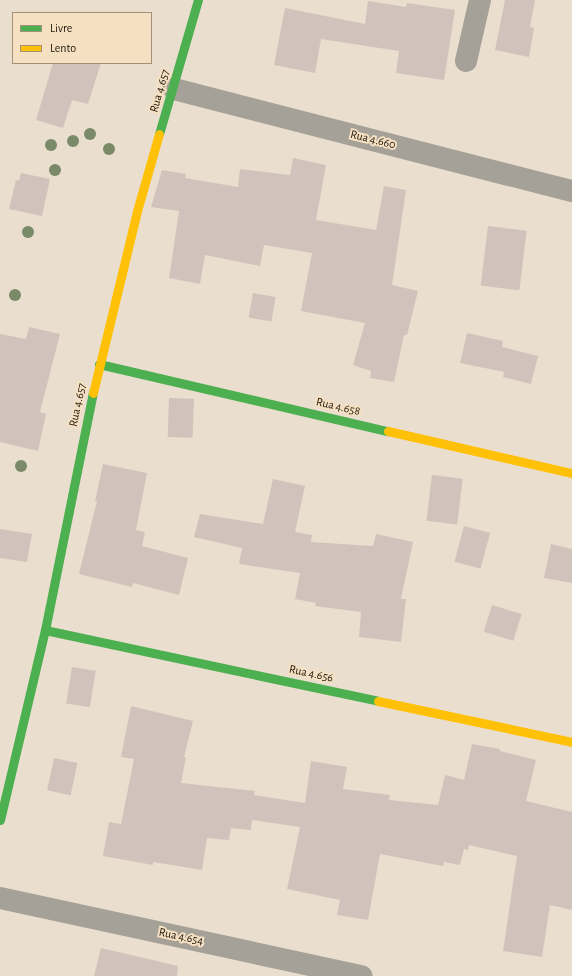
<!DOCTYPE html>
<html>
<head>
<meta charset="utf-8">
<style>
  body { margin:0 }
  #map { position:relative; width:572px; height:976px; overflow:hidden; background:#eadece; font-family:"Alegreya Sans",sans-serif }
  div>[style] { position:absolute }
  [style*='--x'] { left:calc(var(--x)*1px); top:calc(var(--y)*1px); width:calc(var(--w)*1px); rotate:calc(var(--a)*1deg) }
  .building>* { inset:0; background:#d1c3bc; transform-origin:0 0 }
  .street>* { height:22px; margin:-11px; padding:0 11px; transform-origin:11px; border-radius:11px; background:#a5a198 }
  .fast>* { height:9px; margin:-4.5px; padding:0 4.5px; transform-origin:4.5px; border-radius:4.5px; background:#4caf50 }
  .slow>* { height:9px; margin:-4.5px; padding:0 4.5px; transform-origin:4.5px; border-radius:4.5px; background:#ffc107 }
  .trees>* { width:12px; height:12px; margin:-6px; border-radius:50%; background:#7a8968 }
  span { translate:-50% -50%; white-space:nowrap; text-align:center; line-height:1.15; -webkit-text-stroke:4px #f6e0c2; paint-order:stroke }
  .street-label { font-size:12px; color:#21190e }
  .legend { position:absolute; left:12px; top:12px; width:140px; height:52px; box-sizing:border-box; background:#f6e0c2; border:1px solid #a1907a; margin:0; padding:5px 7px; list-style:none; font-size:12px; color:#21190e }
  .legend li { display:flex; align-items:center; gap:8px; height:20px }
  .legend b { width:20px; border:1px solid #a1907a }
</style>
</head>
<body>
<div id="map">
  <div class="building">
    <i style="clip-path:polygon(505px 0,535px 0,530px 27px,534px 28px,529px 57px,495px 50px)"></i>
    <i style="clip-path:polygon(368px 1px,406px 7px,407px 3px,455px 10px,444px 80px,396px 73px,399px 51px,321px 39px,315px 73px,274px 65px,285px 8px,365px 24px)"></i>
    <i style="clip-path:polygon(53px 63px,101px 63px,88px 104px,72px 100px,63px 128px,36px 120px)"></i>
    <i style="clip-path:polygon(293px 158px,326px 165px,316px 220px,376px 230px,384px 186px,406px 190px,392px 285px,418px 291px,407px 335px,404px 335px,394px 382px,370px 378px,371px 371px,353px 365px,365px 323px,301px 311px,312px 253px,264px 245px,260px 266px,205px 255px,200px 284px,169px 278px,179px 211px,151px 207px,162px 170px,186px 174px,185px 178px,238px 187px,240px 169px,290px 175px)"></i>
    <i style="clip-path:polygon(21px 173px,50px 179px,42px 216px,9px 209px,16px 180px,19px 181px)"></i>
    <i style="left:488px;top:226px;width:39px;height:60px;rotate:7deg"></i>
    <i style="left:253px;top:293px;width:23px;height:25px;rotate:10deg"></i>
    <i style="clip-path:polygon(29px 327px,60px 334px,40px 412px,46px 414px,38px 451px,0 442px,0 334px,26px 339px)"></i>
    <i style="clip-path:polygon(467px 333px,503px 341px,502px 347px,538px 356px,531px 384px,503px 377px,504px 372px,460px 363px)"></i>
    <i style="left:169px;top:398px;width:25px;height:39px;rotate:2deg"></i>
    <i style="clip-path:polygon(103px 464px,147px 473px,136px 530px,145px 532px,142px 546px,188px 558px,179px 595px,133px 583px,132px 587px,79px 574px,97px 501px,95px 501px)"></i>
    <i style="left:432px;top:475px;width:31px;height:46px;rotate:7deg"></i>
    <i style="clip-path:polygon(273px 479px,305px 486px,295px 532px,312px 535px,311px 542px,373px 546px,376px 534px,413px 542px,401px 599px,406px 599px,401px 642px,359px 637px,361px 612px,315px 606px,316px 603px,295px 599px,300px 573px,239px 564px,242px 548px,194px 537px,200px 514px,263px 524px)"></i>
    <i style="left:464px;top:526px;width:27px;height:37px;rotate:15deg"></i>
    <i style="clip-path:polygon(0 529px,32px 534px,27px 562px,0 558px)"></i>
    <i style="clip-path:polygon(551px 544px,572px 549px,572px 583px,544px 578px)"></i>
    <i style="left:492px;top:605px;width:31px;height:28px;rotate:17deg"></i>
    <i style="left:72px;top:667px;width:24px;height:37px;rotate:9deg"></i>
    <i style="clip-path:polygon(131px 706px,193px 721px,184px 757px,186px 757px,181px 783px,255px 791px,254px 795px,305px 803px,311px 761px,347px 767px,343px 789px,390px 795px,389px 800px,438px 805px,445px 775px,464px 780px,472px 744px,500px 749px,500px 751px,536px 760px,526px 801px,572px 812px,572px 910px,550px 905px,542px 957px,503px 951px,517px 856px,469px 845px,468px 850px,464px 849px,460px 865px,444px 862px,443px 866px,380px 854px,368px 920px,337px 915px,340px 900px,287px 889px,300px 827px,252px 820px,251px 830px,231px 828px,229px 840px,207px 838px,202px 870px,153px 862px,153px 865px,103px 856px,109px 822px,121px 824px,134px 759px,121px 757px)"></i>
    <i style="left:54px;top:758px;width:24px;height:33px;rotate:12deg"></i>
    <i style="clip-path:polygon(101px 948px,178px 966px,177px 976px,94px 976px)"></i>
  </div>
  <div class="street">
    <i style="--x:466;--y:61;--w:63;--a:-77.1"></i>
    <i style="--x:174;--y:89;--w:411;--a:14.4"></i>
    <i style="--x:0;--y:898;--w:370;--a:12.2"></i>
  </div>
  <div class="fast">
    <i style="--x:159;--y:134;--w:140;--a:-73.8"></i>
    <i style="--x:99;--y:364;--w:297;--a:13.1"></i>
    <i style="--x:45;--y:630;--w:340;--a:12"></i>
    <i style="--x:0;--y:820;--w:195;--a:-76.7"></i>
    <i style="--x:45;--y:630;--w:242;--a:-78.6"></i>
  </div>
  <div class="slow">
    <i style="--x:93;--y:393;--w:187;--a:-76.4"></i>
    <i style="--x:137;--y:211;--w:80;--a:-74.1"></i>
    <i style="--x:388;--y:431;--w:189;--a:12.9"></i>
    <i style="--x:378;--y:701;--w:198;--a:11.9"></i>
  </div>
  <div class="trees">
    <i style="left:90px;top:134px"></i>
    <i style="left:73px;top:141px"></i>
    <i style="left:51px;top:145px"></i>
    <i style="left:109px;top:149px"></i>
    <i style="left:55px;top:170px"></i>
    <i style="left:28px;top:232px"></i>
    <i style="left:15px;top:295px"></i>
    <i style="left:21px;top:466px"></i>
  </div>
  <div class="street-label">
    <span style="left:160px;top:91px;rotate:-74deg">Rua 4.657</span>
    <span style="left:373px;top:140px;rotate:14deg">Rua 4.660</span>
    <span style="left:78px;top:405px;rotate:-78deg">Rua 4.657</span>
    <span style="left:338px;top:407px;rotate:13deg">Rua 4.658</span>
    <span style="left:311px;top:674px;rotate:12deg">Rua 4.656</span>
    <span style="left:181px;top:937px;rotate:12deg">Rua 4.654</span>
  </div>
  <ul class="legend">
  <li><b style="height:5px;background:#4caf50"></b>Livre</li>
  <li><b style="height:5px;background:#ffc107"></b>Lento</li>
  </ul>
</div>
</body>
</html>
